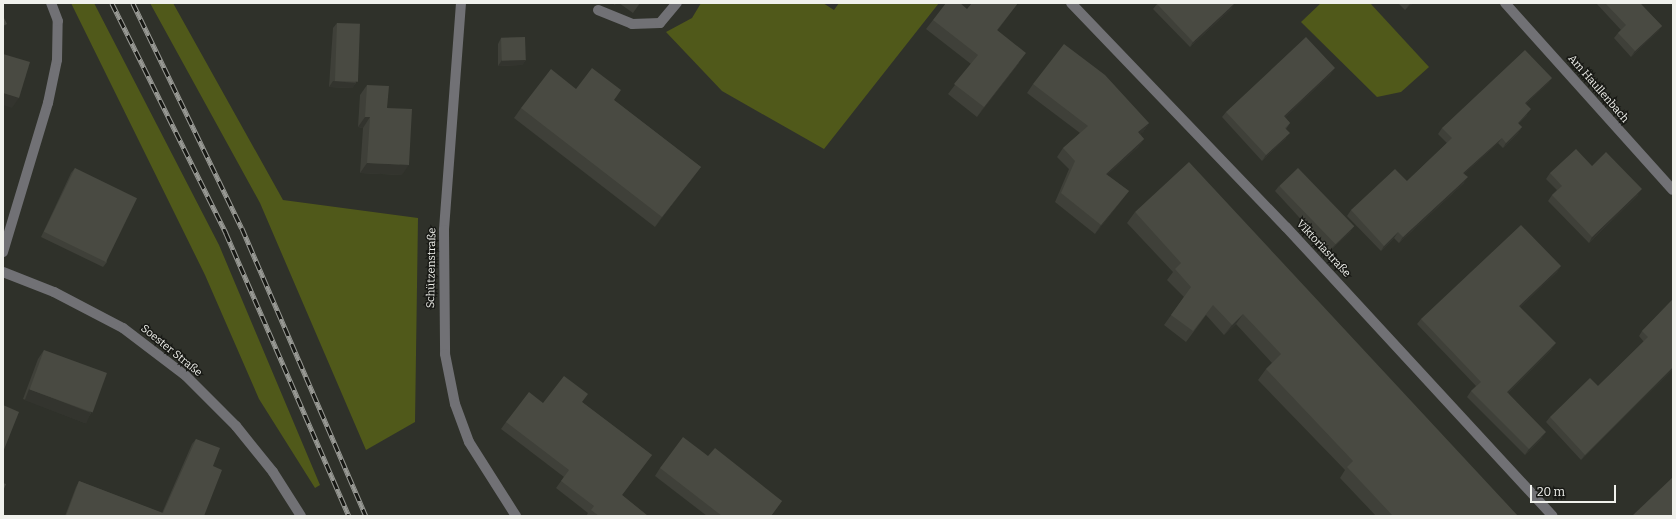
<!DOCTYPE html>
<html>
<head>
<meta charset="utf-8">
<style>
  body { margin:0 }
  #map { position:relative; width:1676px; height:519px; overflow:hidden; background:#2f312a; font-family:Bitter,serif }
  div>[style] { position:absolute }
  [style*='--x'] { left:calc(var(--x)*1px); top:calc(var(--y)*1px); width:calc(var(--w)*1px); rotate:calc(var(--a)*1deg) }
  .green>* { inset:0; background:#50591a }
  .minor>* { height:10px; margin:-5px; padding:0 5px; transform-origin:5px; border-radius:5px; background:#717175 }
  .rail>* { height:4.5px; margin-top:-2.25px; transform-origin:0; background:repeating-linear-gradient(90deg,#181915 0 9px,#989994 0 18px); box-sizing:border-box; border-block:1px solid #989994 }
  .wall>* { inset:0; background:#3f4039 }
  .shaded-wall>* { inset:0; background:#33342e; transform-origin:0 0 }
  .building>* { inset:0; background:#494a42; transform-origin:0 0 }
  span { translate:-50% -50%; white-space:nowrap; text-align:center; line-height:1.15; -webkit-text-stroke:3px #181915; paint-order:stroke }
  .street-label { font-size:11px; color:#f0f1ec }
  .frame { position:absolute; inset:0; border:4px solid #f0f1ec; pointer-events:none }
  .scale { position:absolute; left:1530px; top:485px; width:86px; height:18px; box-sizing:border-box; border:2px solid #f0f1ec; border-top:0; padding-left:5px; font-size:12px; line-height:14px; white-space:nowrap; color:#f0f1ec; -webkit-text-stroke:3px #181915; paint-order:stroke }
</style>
</head>
<body>
<div id="map">
  <div class="green">
    <i style="clip-path:polygon(71px 3px,94px 3px,219px 245px,320px 485px,315px 488px,259px 399px,205px 275px)"></i>
    <i style="clip-path:polygon(150px 3px,173px 3px,283px 200px,418px 218px,415px 422px,366px 450px,260px 203px)"></i>
    <i style="clip-path:polygon(701px 3px,823px 3px,834px 10px,839px 3px,939px 3px,824px 149px,722px 91px,666px 32px,692px 18px)"></i>
    <i style="clip-path:polygon(1321px 3px,1370px 3px,1429px 67px,1401px 92px,1377px 97px,1301px 22px)"></i>
  </div>
  <div class="minor">
    <i style="--x:461;--y:3;--w:228;--a:94.3"></i>
    <i style="--x:444;--y:230;--w:124;--a:89.5"></i>
    <i style="--x:445;--y:354;--w:51;--a:78.7"></i>
    <i style="--x:455;--y:404;--w:40;--a:69.8"></i>
    <i style="--x:469;--y:442;--w:88;--a:57.6"></i>
    <i style="--x:1071;--y:3;--w:310;--a:46.2"></i>
    <i style="--x:1286;--y:227;--w:393;--a:47.3"></i>
    <i style="--x:1505;--y:3;--w:251;--a:48.1"></i>
    <i style="--x:598;--y:10;--w:37;--a:22"></i>
    <i style="--x:632;--y:24;--w:28;--a:-2"></i>
    <i style="--x:660;--y:23;--w:26;--a:-50"></i>
    <i style="--x:3;--y:252;--w:156;--a:-73.2"></i>
    <i style="--x:48;--y:103;--w:44;--a:-78.2"></i>
    <i style="--x:57;--y:60;--w:39;--a:-89"></i>
    <i style="--x:58;--y:21;--w:19;--a:-111"></i>
    <i style="--x:3;--y:272;--w:55;--a:21.4"></i>
    <i style="--x:54;--y:292;--w:78;--a:27.6"></i>
    <i style="--x:123;--y:328;--w:79;--a:37.3"></i>
    <i style="--x:186;--y:376;--w:71;--a:45"></i>
    <i style="--x:236;--y:426;--w:59;--a:51.2"></i>
    <i style="--x:273;--y:472;--w:52;--a:57.5"></i>
  </div>
  <div class="rail">
    <i style="--x:112;--y:3;--w:257;--a:63.6"></i>
    <i style="--x:226;--y:233;--w:309;--a:66.5"></i>
    <i style="--x:133;--y:3;--w:250;--a:64.2"></i>
    <i style="--x:242;--y:228;--w:314;--a:66.7"></i>
  </div>
  <div class="wall">
    <i style="clip-path:polygon(612px 3px,616px 3px,615px 5px)"></i>
    <i style="clip-path:polygon(619px 3px,640px 3px,633px 13px)"></i>
    <i style="clip-path:polygon(1018px 3px,997px 31px,1019px 63px,977px 117px,948px 94px,971px 64px,926px 29px,933px 20px,967px 9px)"></i>
    <i style="clip-path:polygon(1398px 3px,1413px 3px,1405px 10px)"></i>
    <i style="clip-path:polygon(1596px 3px,1640px 3px,1662px 26px,1658px 31px,1631px 57px,1614px 38px,1618px 33px,1621px 30px)"></i>
    <i style="clip-path:polygon(1157px 4px,1232px 8px,1190px 47px,1153px 9px)"></i>
    <i style="clip-path:polygon(337px 23px,356px 83px,352px 88px,329px 87px,333px 28px)"></i>
    <i style="clip-path:polygon(501px 38px,526px 60px,522px 65px,498px 66px,498px 44px)"></i>
    <i style="clip-path:polygon(1331px 74px,1285px 117px,1290px 123px,1286px 129px,1286px 138px,1262px 161px,1222px 117px,1226px 112px)"></i>
    <i style="clip-path:polygon(1552px 78px,1548px 83px,1526px 104px,1527px 115px,1518px 124px,1522px 127px,1518px 133px,1503px 148px,1498px 143px,1464px 174px,1464px 183px,1399px 243px,1394px 238px,1381px 251px,1347px 216px,1351px 210px,1407px 181px,1447px 143px,1438px 134px,1442px 128px)"></i>
    <i style="clip-path:polygon(1033px 84px,1149px 123px,1143px 132px,1140px 134px,1144px 139px,1138px 147px,1107px 175px,1129px 191px,1122px 200px,1095px 234px,1055px 202px,1069px 169px,1057px 157px,1063px 148px,1080px 133px,1027px 93px)"></i>
    <i style="clip-path:polygon(367px 85px,387px 108px,402px 175px,360px 173px,363px 128px,358px 127px,360px 95px)"></i>
    <i style="clip-path:polygon(576px 89px,614px 100px,701px 167px,655px 227px,514px 118px,521px 108px)"></i>
    <i style="clip-path:polygon(1592px 166px,1638px 195px,1589px 243px,1548px 201px,1552px 195px,1557px 190px,1546px 179px,1550px 173px)"></i>
    <i style="clip-path:polygon(75px 168px,107px 262px,103px 267px,41px 237px,71px 173px)"></i>
    <i style="clip-path:polygon(1279px 186px,1354px 226px,1350px 232px,1330px 251px,1275px 191px)"></i>
    <i style="clip-path:polygon(1135px 212px,1518px 516px,1376px 516px,1340px 478px,1345px 470px,1258px 380px,1266px 369px,1272px 363px,1236px 324px,1224px 335px,1206px 315px,1186px 342px,1164px 325px,1184px 297px,1167px 280px,1173px 272px,1127px 223px)"></i>
    <i style="clip-path:polygon(1561px 266px,1557px 272px,1520px 307px,1552px 349px,1508px 393px,1542px 438px,1525px 455px,1467px 397px,1471px 391px,1476px 386px,1417px 324px,1421px 319px)"></i>
    <i style="clip-path:polygon(1673px 299px,1673px 369px,1581px 460px,1546px 422px,1550px 417px,1598px 386px,1644px 342px,1639px 336px,1642px 331px)"></i>
    <i style="clip-path:polygon(44px 350px,91px 413px,85px 423px,23px 399px,38px 359px)"></i>
    <i style="clip-path:polygon(582px 402px,652px 455px,622px 495px,648px 516px,586px 516px,588px 513px,556px 488px,564px 477px,501px 429px,506px 422px,543px 403px)"></i>
    <i style="clip-path:polygon(196px 439px,213px 466px,204px 516px,65px 516px,76px 487px,79px 481px,162px 513px,192px 444px)"></i>
    <i style="clip-path:polygon(708px 456px,782px 501px,771px 516px,707px 516px,655px 476px,660px 468px)"></i>
  </div>
  <div class="shaded-wall">
    <i style="clip-path:polygon(1018px 3px,990px 40px,997px 30px)"></i>
    <i style="clip-path:polygon(1235px 3px,1232px 8px,1190px 47px,1193px 42px)"></i>
    <i style="clip-path:polygon(1411px 3px,1413px 3px,1405px 10px,1409px 5px)"></i>
    <i style="clip-path:polygon(7px 24px,3px 29px,3px 26px)"></i>
    <i style="clip-path:polygon(1662px 26px,1658px 31px,1631px 57px,1635px 51px)"></i>
    <i style="clip-path:polygon(1026px 53px,1019px 63px,977px 117px,984px 107px)"></i>
    <i style="clip-path:polygon(502px 60px,526px 60px,522px 65px,498px 66px)"></i>
    <i style="clip-path:polygon(1335px 68px,1331px 74px,1281px 122px,1284px 116px)"></i>
    <i style="clip-path:polygon(1552px 78px,1548px 83px,1521px 109px,1525px 103px)"></i>
    <i style="clip-path:polygon(333px 81px,356px 83px,352px 88px,329px 87px)"></i>
    <i style="clip-path:polygon(3px 93px,19px 98px,12px 108px,3px 105px)"></i>
    <i style="clip-path:polygon(1531px 109px,1527px 115px,1514px 128px,1518px 123px)"></i>
    <i style="clip-path:polygon(365px 117px,370px 117px,363px 128px,358px 127px)"></i>
    <i style="clip-path:polygon(1149px 123px,1143px 132px,1132px 141px,1138px 132px)"></i>
    <i style="clip-path:polygon(1522px 127px,1518px 133px,1503px 148px,1506px 143px)"></i>
    <i style="clip-path:polygon(1290px 133px,1286px 138px,1262px 161px,1266px 155px)"></i>
    <i style="clip-path:polygon(1502px 138px,1498px 143px,1460px 178px,1463px 173px)"></i>
    <i style="clip-path:polygon(1144px 139px,1138px 147px,1099px 183px,1106px 174px)"></i>
    <i style="clip-path:polygon(367px 163px,409px 165px,402px 175px,360px 173px)"></i>
    <i style="clip-path:polygon(701px 167px,694px 177px,655px 227px,662px 217px)"></i>
    <i style="clip-path:polygon(1468px 177px,1464px 183px,1399px 243px,1403px 237px)"></i>
    <i style="clip-path:polygon(1642px 189px,1638px 195px,1589px 243px,1592px 237px)"></i>
    <i style="clip-path:polygon(1129px 191px,1122px 200px,1095px 234px,1101px 225px)"></i>
    <i style="clip-path:polygon(1354px 226px,1350px 232px,1330px 251px,1334px 246px)"></i>
    <i style="clip-path:polygon(1398px 232px,1394px 238px,1381px 251px,1384px 246px)"></i>
    <i style="clip-path:polygon(1561px 266px,1557px 272px,1516px 312px,1519px 306px)"></i>
    <i style="clip-path:polygon(1243px 314px,1236px 324px,1224px 335px,1232px 325px)"></i>
    <i style="clip-path:polygon(1556px 343px,1552px 349px,1504px 397px,1507px 392px)"></i>
    <i style="clip-path:polygon(1673px 367px,1673px 369px,1581px 460px,1585px 455px)"></i>
    <i style="left:29px;top:389px;width:66px;height:12px;rotate:21deg"></i>
    <i style="clip-path:polygon(1546px 432px,1542px 438px,1525px 455px,1529px 449px)"></i>
  </div>
  <div class="building">
    <i style="clip-path:polygon(946px 3px,960px 3px,967px 9px,972px 3px,1018px 3px,997px 30px,1026px 53px,984px 107px,954px 84px,978px 55px,933px 20px)"></i>
    <i style="clip-path:polygon(1158px 3px,1235px 3px,1193px 42px,1157px 4px)"></i>
    <i style="clip-path:polygon(1605px 3px,1640px 3px,1662px 26px,1635px 51px,1618px 33px,1626px 25px)"></i>
    <i style="clip-path:polygon(3px 16px,7px 24px,3px 26px)"></i>
    <i style="left:337px;top:23px;width:23px;height:58px;rotate:2deg"></i>
    <i style="left:525px;top:37px;width:23px;height:24px;rotate:88deg"></i>
    <i style="clip-path:polygon(1306px 37px,1335px 68px,1284px 116px,1290px 123px,1285px 128px,1290px 133px,1266px 155px,1226px 112px)"></i>
    <i style="clip-path:polygon(1064px 44px,1105px 75px,1149px 123px,1138px 132px,1144px 139px,1106px 174px,1129px 191px,1101px 225px,1061px 193px,1075px 161px,1063px 148px,1088px 126px,1033px 84px)"></i>
    <i style="clip-path:polygon(1525px 50px,1552px 78px,1525px 103px,1531px 109px,1518px 123px,1522px 127px,1506px 143px,1502px 138px,1463px 173px,1468px 177px,1403px 237px,1398px 232px,1384px 246px,1351px 210px,1395px 169px,1407px 181px,1452px 138px,1442px 128px)"></i>
    <i style="clip-path:polygon(3px 54px,30px 62px,19px 98px,3px 93px)"></i>
    <i style="clip-path:polygon(592px 68px,621px 90px,614px 100px,701px 167px,662px 217px,521px 108px,551px 69px,576px 89px)"></i>
    <i style="clip-path:polygon(367px 85px,389px 86px,387px 108px,412px 109px,409px 165px,367px 163px,370px 117px,365px 117px)"></i>
    <i style="clip-path:polygon(1576px 149px,1592px 166px,1606px 152px,1642px 189px,1592px 237px,1552px 195px,1562px 186px,1550px 173px)"></i>
    <i style="clip-path:polygon(1189px 162px,1518px 516px,1393px 516px,1347px 467px,1353px 461px,1266px 369px,1281px 354px,1243px 314px,1232px 325px,1213px 305px,1193px 331px,1171px 315px,1191px 287px,1175px 269px,1181px 263px,1135px 212px)"></i>
    <i style="left:75px;top:168px;width:69px;height:71px;rotate:26deg"></i>
    <i style="left:1298px;top:168px;width:81px;height:26px;rotate:46deg"></i>
    <i style="clip-path:polygon(1521px 225px,1561px 266px,1519px 306px,1556px 343px,1507px 392px,1546px 432px,1529px 449px,1471px 391px,1481px 382px,1421px 319px)"></i>
    <i style="clip-path:polygon(1673px 299px,1673px 367px,1585px 455px,1550px 417px,1590px 378px,1598px 386px,1648px 337px,1642px 331px)"></i>
    <i style="left:44px;top:350px;width:67px;height:42px;rotate:20deg"></i>
    <i style="clip-path:polygon(564px 376px,588px 394px,582px 402px,652px 455px,622px 495px,648px 516px,599px 516px,591px 510px,594px 506px,561px 481px,569px 470px,506px 422px,529px 392px,543px 403px)"></i>
    <i style="clip-path:polygon(3px 405px,19px 412px,3px 452px)"></i>
    <i style="clip-path:polygon(683px 437px,708px 456px,715px 448px,782px 501px,771px 516px,722px 516px,660px 468px)"></i>
    <i style="clip-path:polygon(196px 439px,220px 448px,213px 466px,222px 470px,204px 516px,66px 516px,79px 481px,163px 513px)"></i>
    <i style="clip-path:polygon(1673px 477px,1673px 516px,1632px 516px)"></i>
    <i style="clip-path:polygon(3px 483px,6px 484px,3px 491px)"></i>
  </div>
  <div class="street-label">
    <span style="left:1598px;top:89px;rotate:49deg">Am Haullenbach</span>
    <span style="left:1323px;top:249px;rotate:47deg">Viktoriastraße</span>
    <span style="left:432px;top:268px;rotate:-89deg">Schützenstraße</span>
    <span style="left:171px;top:351px;rotate:39deg">Soester Straße</span>
  </div>
  <div class="frame"></div>
  <div class="scale">20 m</div>
</div>
</body>
</html>
